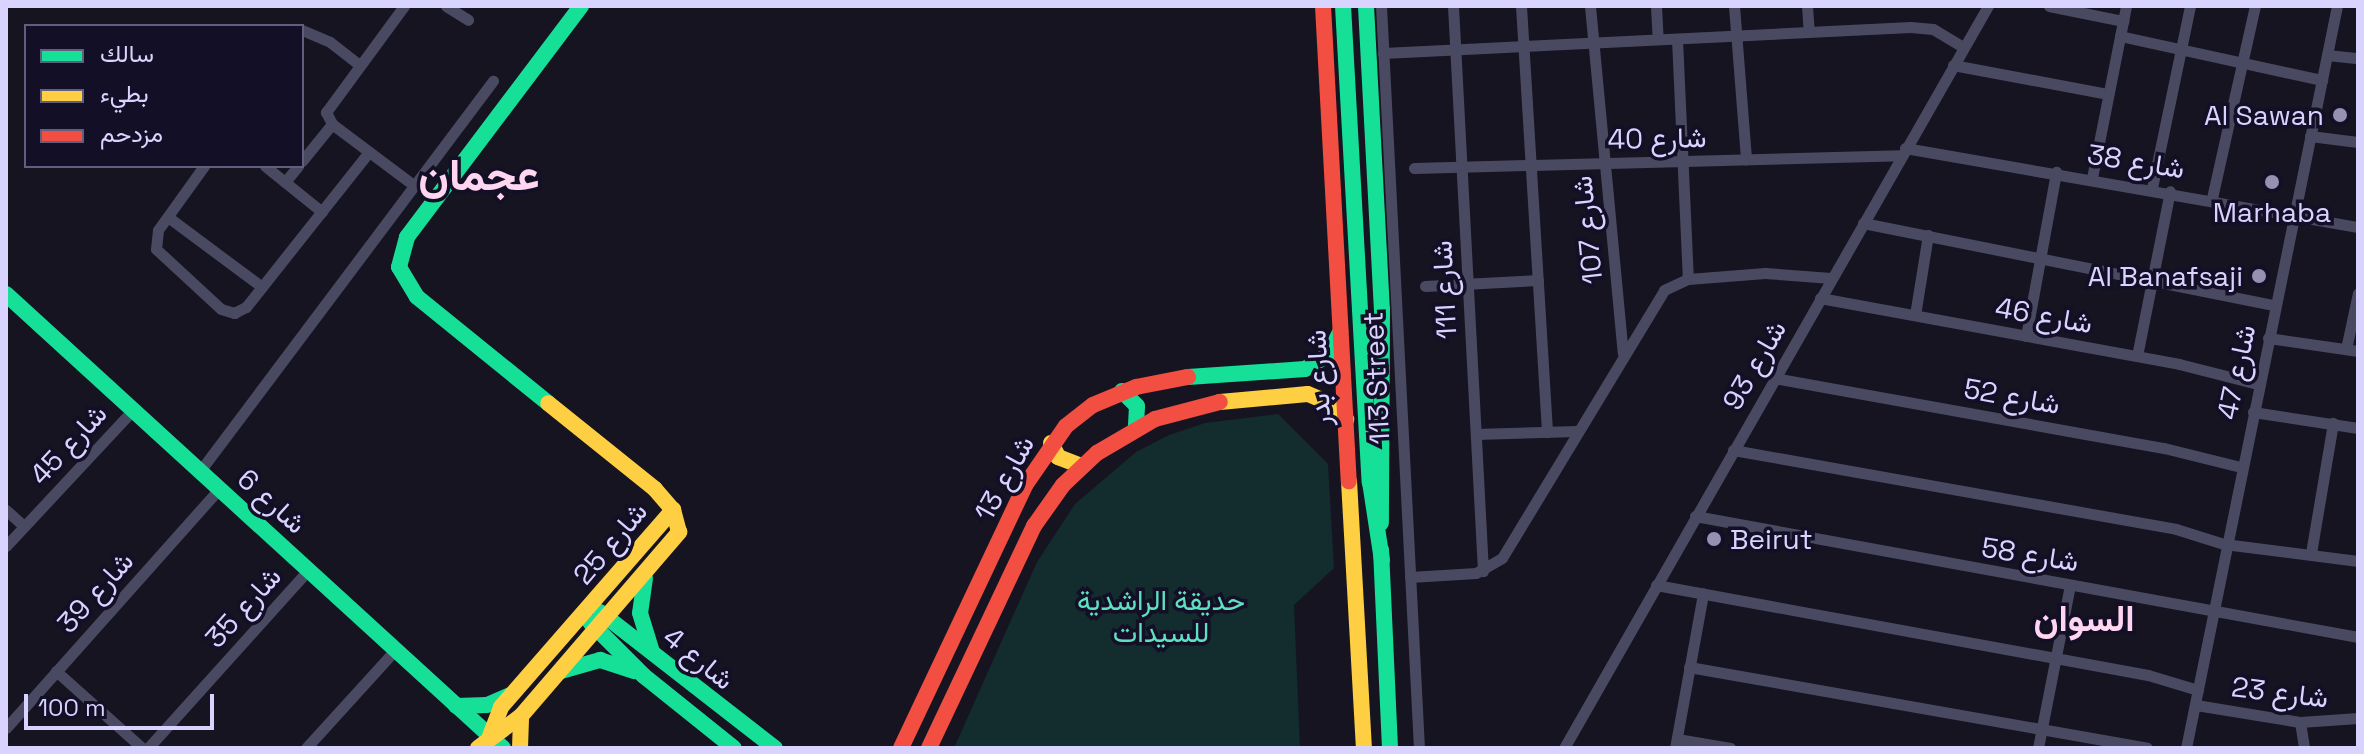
<!DOCTYPE html>
<html>
<head>
<meta charset="utf-8">
<style>
  body { margin:0 }
  #map { position:relative; width:2364px; height:754px; overflow:hidden; background:#161421; font-family:"Space Grotesk",Vazirmatn,sans-serif }
  div>[style] { position:absolute }
  [style*='--x'] { left:calc(var(--x)*1px); top:calc(var(--y)*1px); width:calc(var(--w)*1px); rotate:calc(var(--a)*1deg) }
  .green>* { inset:0; background:#132c2d }
  .street>* { height:11px; margin:-5.5px; padding:0 5.5px; transform-origin:5.5px; border-radius:5.5px; background:#4a4962 }
  .fast>* { height:16px; margin:-8px; padding:0 8px; transform-origin:8px; border-radius:8px; background:#16e098 }
  .slow>* { height:16px; margin:-8px; padding:0 8px; transform-origin:8px; border-radius:8px; background:#ffcf43 }
  .jam>* { height:16px; margin:-8px; padding:0 8px; transform-origin:8px; border-radius:8px; background:#f24e42 }
  .dots>* { width:22px; height:22px; translate:-50% -50%; box-sizing:border-box; border:4px solid #130f26; border-radius:50% }
  span { translate:-50% -50%; white-space:nowrap; text-align:center; line-height:1.15; -webkit-text-stroke:7px #130f26; paint-order:stroke }
  .poi-label { font-size:28px; color:#d9d4ff }
  .right { translate:-100% -50%; text-align:right }
  .left { translate:0 -50%; text-align:left }
  .street-label { font-size:28px; color:#d9d4ff }
  .park-label { font-size:28px; color:#5fe0c0 }
  .district-label { font-size:36px; color:#ffd6f0; font-weight:700 }
  .town-label { font-size:44px; color:#ffd6f0; font-weight:700 }
  .frame { position:absolute; inset:0; border:8px solid #d9d4ff; pointer-events:none }
  .legend { position:absolute; left:24px; top:24px; width:280px; height:144px; box-sizing:border-box; background:#130f26; border:2px solid #625e7d; margin:0; padding:10px 14px; list-style:none; font-size:24px; color:#d9d4ff }
  .legend li { display:flex; align-items:center; gap:16px; height:40px }
  .legend b { width:40px; border:2px solid #625e7d }
  .scale { position:absolute; left:24px; top:694px; width:190px; height:36px; box-sizing:border-box; border:4px solid #d9d4ff; border-top:0; padding-left:10px; font-size:24px; line-height:28px; white-space:nowrap; color:#d9d4ff; -webkit-text-stroke:6px #130f26; paint-order:stroke }
</style>
</head>
<body>
<div id="map">
  <div class="green">
    <i style="clip-path:polygon(1278px 414px,1328px 464px,1334px 568px,1294px 605px,1300px 748px,954px 748px,1037px 562px,1075px 504px,1136px 452px,1169px 435px,1205px 423px)"></i>
  </div>
  <div class="street">
    <i style="--x:404;--y:6;--w:132;--a:126.3"></i>
    <i style="--x:326;--y:112;--w:13;--a:63"></i>
    <i style="--x:332;--y:124;--w:104;--a:36.8"></i>
    <i style="--x:446;--y:6;--w:26;--a:32"></i>
    <i style="--x:1381;--y:6;--w:743;--a:87.07"></i>
    <i style="--x:1453;--y:6;--w:566;--a:86.96"></i>
    <i style="--x:1521;--y:6;--w:427;--a:86.5"></i>
    <i style="--x:1590;--y:6;--w:348;--a:84.6"></i>
    <i style="--x:1656;--y:6;--w:33;--a:87"></i>
    <i style="--x:1734;--y:6;--w:154;--a:85.5"></i>
    <i style="--x:1807;--y:6;--w:26;--a:86"></i>
    <i style="--x:2049;--y:6;--w:76;--a:11.5"></i>
    <i style="--x:302;--y:30;--w:30;--a:23"></i>
    <i style="--x:330;--y:42;--w:37;--a:38"></i>
    <i style="--x:2120;--y:36;--w:207;--a:12.3"></i>
    <i style="--x:1677;--y:39;--w:240;--a:87.4"></i>
    <i style="--x:1383;--y:53;--w:528;--a:-2.82"></i>
    <i style="--x:1910;--y:27;--w:23;--a:5"></i>
    <i style="--x:1933;--y:29;--w:35;--a:31"></i>
    <i style="--x:2327;--y:55;--w:31;--a:6"></i>
    <i style="--x:1953;--y:65;--w:158;--a:10.6"></i>
    <i style="--x:2310;--y:136;--w:48;--a:7.1"></i>
    <i style="--x:1905;--y:148;--w:460;--a:9.9"></i>
    <i style="--x:302;--y:161;--w:48;--a:-51"></i>
    <i style="--x:204;--y:166;--w:79;--a:125.7"></i>
    <i style="--x:158;--y:230;--w:19;--a:96"></i>
    <i style="--x:156;--y:249;--w:88;--a:42.7"></i>
    <i style="--x:221;--y:309;--w:14;--a:17"></i>
    <i style="--x:234;--y:313;--w:13;--a:-27"></i>
    <i style="--x:246;--y:307;--w:198;--a:-51.6"></i>
    <i style="--x:265;--y:166;--w:73;--a:38.9"></i>
    <i style="--x:1414;--y:168;--w:487;--a:-1.5"></i>
    <i style="--x:2092;--y:178;--w:175;--a:-78.8"></i>
    <i style="--x:285;--y:182;--w:21;--a:-51"></i>
    <i style="--x:2152;--y:188;--w:186;--a:-78.2"></i>
    <i style="--x:2212;--y:198;--w:197;--a:-77.4"></i>
    <i style="--x:168;--y:217;--w:117;--a:36.7"></i>
    <i style="--x:1863;--y:223;--w:420;--a:11.3"></i>
    <i style="--x:1425;--y:286;--w:113;--a:-3"></i>
    <i style="--x:1820;--y:298;--w:365;--a:10.4"></i>
    <i style="--x:2179;--y:364;--w:81;--a:14.2"></i>
    <i style="--x:1915;--y:315;--w:81;--a:-80.8"></i>
    <i style="--x:2026;--y:336;--w:167;--a:-79.6"></i>
    <i style="--x:2268;--y:338;--w:91;--a:8.2"></i>
    <i style="--x:2346;--y:349;--w:57;--a:-77.9"></i>
    <i style="--x:2137;--y:356;--w:168;--a:-78.7"></i>
    <i style="--x:1774;--y:378;--w:396;--a:10.2"></i>
    <i style="--x:2164;--y:448;--w:79;--a:13.9"></i>
    <i style="--x:2253;--y:412;--w:106;--a:8.7"></i>
    <i style="--x:1476;--y:434;--w:102;--a:-1.7"></i>
    <i style="--x:1733;--y:450;--w:450;--a:10.1"></i>
    <i style="--x:2176;--y:529;--w:50;--a:17.4"></i>
    <i style="--x:2224;--y:544;--w:135;--a:7.2"></i>
    <i style="--x:200;--y:471;--w:488;--a:-53.1"></i>
    <i style="--x:6;--y:510;--w:24;--a:42"></i>
    <i style="--x:1695;--y:516;--w:674;--a:10.34"></i>
    <i style="--x:6;--y:546;--w:186;--a:-47"></i>
    <i style="--x:2311;--y:553;--w:132;--a:-80.4"></i>
    <i style="--x:1410;--y:577;--w:66;--a:-3.5"></i>
    <i style="--x:1476;--y:573;--w:30;--a:-30"></i>
    <i style="--x:1502;--y:558;--w:313;--a:-58.8"></i>
    <i style="--x:1664;--y:290;--w:26;--a:-25"></i>
    <i style="--x:1688;--y:279;--w:77;--a:-4.5"></i>
    <i style="--x:1765;--y:273;--w:66;--a:4.3"></i>
    <i style="--x:1656;--y:585;--w:500;--a:10.37"></i>
    <i style="--x:2148;--y:675;--w:52;--a:16.7"></i>
    <i style="--x:1689;--y:667;--w:465;--a:10"></i>
    <i style="--x:56;--y:671;--w:115;--a:41.8"></i>
    <i style="--x:2196;--y:705;--w:105;--a:9.3"></i>
    <i style="--x:2300;--y:722;--w:58;--a:-3.9"></i>
    <i style="--x:2300;--y:722;--w:26;--a:81"></i>
    <i style="--x:6;--y:728;--w:320;--a:-48.3"></i>
    <i style="--x:1677;--y:739;--w:54;--a:9.6"></i>
    <i style="--x:148;--y:748;--w:241;--a:-48"></i>
    <i style="--x:306;--y:748;--w:134;--a:-47.7"></i>
    <i style="--x:1564;--y:748;--w:855;--a:-60.26"></i>
    <i style="--x:1675;--y:748;--w:157;--a:-79.7"></i>
    <i style="--x:2038;--y:748;--w:166;--a:-78.9"></i>
    <i style="--x:2186;--y:748;--w:757;--a:-78.5"></i>
  </div>
  <div class="fast">
    <i style="--x:1343;--y:6;--w:477;--a:86.8"></i>
    <i style="--x:1370;--y:482;--w:79;--a:81.3"></i>
    <i style="--x:1366;--y:6;--w:303;--a:87"></i>
    <i style="--x:1382;--y:309;--w:214;--a:90.3"></i>
    <i style="--x:6;--y:294;--w:673;--a:42.41"></i>
    <i style="--x:1188;--y:377;--w:117;--a:-3.9"></i>
    <i style="--x:1305;--y:369;--w:28;--a:-32"></i>
    <i style="--x:1329;--y:354;--w:25;--a:-63"></i>
    <i style="--x:1122;--y:391;--w:21;--a:45"></i>
    <i style="--x:1137;--y:406;--w:22;--a:93"></i>
    <i style="--x:548;--y:403;--w:169;--a:-141"></i>
    <i style="--x:417;--y:297;--w:35;--a:-121"></i>
    <i style="--x:399;--y:267;--w:31;--a:-75"></i>
    <i style="--x:407;--y:237;--w:289;--a:-53"></i>
    <i style="--x:1381;--y:550;--w:198;--a:87.4"></i>
    <i style="--x:645;--y:578;--w:35;--a:98"></i>
    <i style="--x:640;--y:613;--w:41;--a:72.9"></i>
    <i style="--x:600;--y:612;--w:222;--a:37.9"></i>
    <i style="--x:590;--y:622;--w:76;--a:45"></i>
    <i style="--x:644;--y:676;--w:115;--a:38.7"></i>
    <i style="--x:561;--y:671;--w:41;--a:-15.8"></i>
    <i style="--x:600;--y:660;--w:36;--a:18"></i>
    <i style="--x:456;--y:706;--w:31;--a:-2"></i>
    <i style="--x:487;--y:705;--w:25;--a:-23"></i>
  </div>
  <div class="slow">
    <i style="--x:1220;--y:402;--w:88;--a:-5.2"></i>
    <i style="--x:1308;--y:394;--w:26;--a:23"></i>
    <i style="--x:1332;--y:404;--w:21;--a:47"></i>
    <i style="--x:1051;--y:443;--w:16;--a:63"></i>
    <i style="--x:1058;--y:457;--w:25;--a:21"></i>
    <i style="--x:1349;--y:481;--w:267;--a:86.8"></i>
    <i style="--x:490;--y:736;--w:31;--a:-69"></i>
    <i style="--x:501;--y:707;--w:262;--a:-48.9"></i>
    <i style="--x:478;--y:748;--w:54;--a:-36.7"></i>
    <i style="--x:521;--y:716;--w:243;--a:-49.3"></i>
    <i style="--x:679;--y:532;--w:23;--a:-105"></i>
    <i style="--x:673;--y:510;--w:28;--a:-131"></i>
    <i style="--x:655;--y:489;--w:137;--a:-141.2"></i>
    <i style="--x:520;--y:748;--w:32;--a:-88"></i>
  </div>
  <div class="jam">
    <i style="--x:1323;--y:6;--w:476;--a:86.9"></i>
    <i style="--x:901;--y:748;--w:292;--a:-64.7"></i>
    <i style="--x:1026;--y:484;--w:70;--a:-55.4"></i>
    <i style="--x:1066;--y:426;--w:34;--a:-38"></i>
    <i style="--x:1093;--y:405;--w:47;--a:-22.7"></i>
    <i style="--x:1136;--y:387;--w:53;--a:-10.9"></i>
    <i style="--x:929;--y:748;--w:246;--a:-64.7"></i>
    <i style="--x:1034;--y:526;--w:50;--a:-54.7"></i>
    <i style="--x:1063;--y:485;--w:47;--a:-43.3"></i>
    <i style="--x:1097;--y:453;--w:67;--a:-30.4"></i>
    <i style="--x:1155;--y:419;--w:67;--a:-14.7"></i>
  </div>
  <div class="dots">
    <i style="left:2340px;top:115px;background:#9591b1"></i>
    <i style="left:2272px;top:182px;background:#9591b1"></i>
    <i style="left:2259px;top:276px;background:#9591b1"></i>
    <i style="left:1714px;top:539px;background:#9591b1"></i>
  </div>
  <div class="poi-label">
    <span class="right" style="left:2324px;top:115px">Al Sawan</span>
    <span style="left:2272px;top:212px">Marhaba</span>
    <span class="right" style="left:2243px;top:276px">Al Banafsaji</span>
    <span class="left" style="left:1730px;top:539px">Beirut</span>
  </div>
  <div class="street-label">
    <span style="left:1657px;top:138px;rotate:-1deg">شارع 40</span>
    <span style="left:2136px;top:161px;rotate:9deg">شارع 38</span>
    <span style="left:1587px;top:230px;rotate:-96deg">شارع 107</span>
    <span style="left:1444px;top:290px;rotate:-93deg">شارع 111</span>
    <span style="left:2044px;top:315px;rotate:10deg">شارع 46</span>
    <span style="left:1754px;top:365px;rotate:-60deg">شارع 93</span>
    <span style="left:2236px;top:372px;rotate:-78deg">شارع 47</span>
    <span style="left:1318px;top:378px;rotate:-93deg">شارع بدر</span>
    <span style="left:1376px;top:378px;rotate:-93deg">113 Street</span>
    <span style="left:2012px;top:396px;rotate:10deg">شارع 52</span>
    <span style="left:68px;top:444px;rotate:-47deg">شارع 45</span>
    <span style="left:1004px;top:478px;rotate:-61deg">شارع 13</span>
    <span style="left:272px;top:501px;rotate:42deg">شارع 6</span>
    <span style="left:610px;top:543px;rotate:-50deg">شارع 25</span>
    <span style="left:2030px;top:554px;rotate:9deg">شارع 58</span>
    <span style="left:95px;top:592px;rotate:-48deg">شارع 39</span>
    <span style="left:243px;top:607px;rotate:-48deg">شارع 35</span>
    <span style="left:699px;top:658px;rotate:39deg">شارع 4</span>
    <span style="left:2280px;top:692px;rotate:7deg">شارع 23</span>
  </div>
  <div class="park-label">
    <span style="left:1161px;top:616px">حديقة الراشدية<br>للسيدات</span>
  </div>
  <div class="district-label">
    <span style="left:2084px;top:620px">السوان</span>
  </div>
  <div class="town-label">
    <span style="left:479px;top:175px">عجمان</span>
  </div>
  <div class="frame"></div>
  <ul class="legend">
  <li><b style="height:10px;background:#16e098"></b>سالك</li>
  <li><b style="height:10px;background:#ffcf43"></b>بطيء</li>
  <li><b style="height:10px;background:#f24e42"></b>مزدحم</li>
  </ul>
  <div class="scale">100 m</div>
</div>
</body>
</html>
